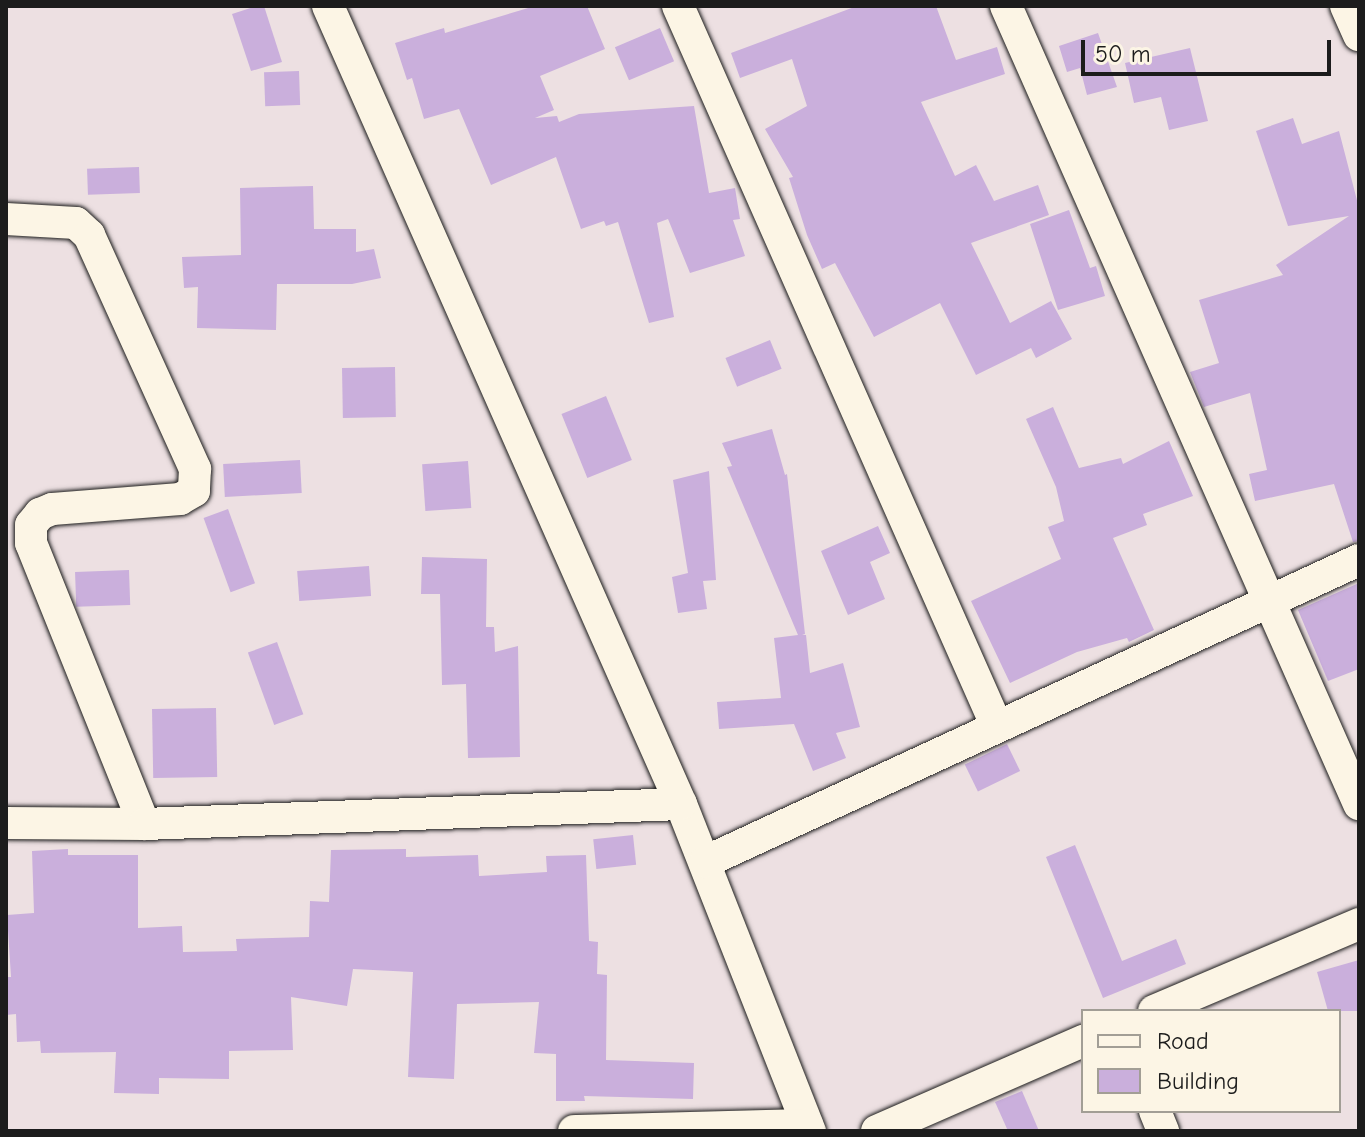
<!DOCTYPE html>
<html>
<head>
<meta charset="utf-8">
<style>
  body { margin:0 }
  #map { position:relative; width:1365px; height:1137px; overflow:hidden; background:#ede0e2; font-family:"Comic Neue",sans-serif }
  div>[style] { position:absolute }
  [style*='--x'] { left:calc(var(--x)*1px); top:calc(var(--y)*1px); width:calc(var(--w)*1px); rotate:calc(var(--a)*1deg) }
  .building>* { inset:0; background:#caafdc; transform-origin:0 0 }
  .roads { filter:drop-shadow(0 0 2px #1c1c1c) drop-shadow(0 0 2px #1c1c1c) }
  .minor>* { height:32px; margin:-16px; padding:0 16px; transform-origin:16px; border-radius:16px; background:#fcf5e5 }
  span { translate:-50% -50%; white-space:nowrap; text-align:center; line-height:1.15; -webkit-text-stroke:7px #fcf5e5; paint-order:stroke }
  .frame { position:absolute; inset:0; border:8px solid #1c1c1c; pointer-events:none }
  .legend { position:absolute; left:1081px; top:1009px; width:260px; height:104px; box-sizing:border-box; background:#fcf5e5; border:2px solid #a29e95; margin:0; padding:10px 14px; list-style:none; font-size:24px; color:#1c1c1c }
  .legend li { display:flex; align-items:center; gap:16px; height:40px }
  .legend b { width:40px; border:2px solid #a29e95 }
  .scale { position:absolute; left:1081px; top:40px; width:250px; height:36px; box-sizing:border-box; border:4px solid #1c1c1c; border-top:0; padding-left:10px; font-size:24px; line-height:28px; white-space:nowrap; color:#1c1c1c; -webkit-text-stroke:6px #fcf5e5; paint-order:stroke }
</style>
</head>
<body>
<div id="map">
  <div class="building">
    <i style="clip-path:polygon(257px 6px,264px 6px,282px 62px,251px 71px,232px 14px)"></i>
    <i style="clip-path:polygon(535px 6px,587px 6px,605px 49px,540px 76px,554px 110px,535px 118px,557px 116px,559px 122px,579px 114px,694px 106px,709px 193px,735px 188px,740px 219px,733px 220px,745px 256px,690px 273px,668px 219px,657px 223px,674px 317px,649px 323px,618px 222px,606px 226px,604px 221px,581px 229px,556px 157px,491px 185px,459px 109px,424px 119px,412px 78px,407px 80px,395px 43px,444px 28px,445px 33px)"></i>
    <i style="clip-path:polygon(857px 6px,936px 6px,956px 60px,997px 47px,1005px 74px,921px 102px,955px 176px,976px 165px,994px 201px,1038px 185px,1049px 215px,971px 243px,1010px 323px,1051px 301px,1072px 339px,1036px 358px,1031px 348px,976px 375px,940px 303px,874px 337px,835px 263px,822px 269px,807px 235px,789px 178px,793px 177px,765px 129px,807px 106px,792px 59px,740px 78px,731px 53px)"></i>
    <i style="left:660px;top:28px;width:36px;height:49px;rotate:67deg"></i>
    <i style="clip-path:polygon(1098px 33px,1117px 87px,1087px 95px,1080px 68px,1067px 72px,1059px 46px)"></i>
    <i style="clip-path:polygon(1190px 48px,1208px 121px,1169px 130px,1161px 97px,1134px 103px,1125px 63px)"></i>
    <i style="left:299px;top:71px;width:34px;height:35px;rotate:88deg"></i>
    <i style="clip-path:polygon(1293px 118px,1302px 144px,1339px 131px,1359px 208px,1359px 541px,1353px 542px,1334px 484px,1255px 501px,1249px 474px,1267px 470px,1250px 393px,1204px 407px,1190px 372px,1219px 363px,1199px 300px,1283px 275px,1276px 265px,1349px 216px,1288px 226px,1256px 131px)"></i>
    <i style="left:139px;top:167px;width:26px;height:52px;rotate:88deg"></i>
    <i style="clip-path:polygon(313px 186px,314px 229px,356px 229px,356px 252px,374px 249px,381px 278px,352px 284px,277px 284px,276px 330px,197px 328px,198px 287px,184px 288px,182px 257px,241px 255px,240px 188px)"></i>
    <i style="clip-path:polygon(1069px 210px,1090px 268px,1096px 266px,1105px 296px,1058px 310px,1030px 224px)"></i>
    <i style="left:770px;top:340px;width:31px;height:48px;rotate:68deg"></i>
    <i style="left:395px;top:367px;width:50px;height:53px;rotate:89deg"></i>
    <i style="left:606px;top:396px;width:69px;height:48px;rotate:68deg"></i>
    <i style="clip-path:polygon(1053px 407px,1079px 468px,1121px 458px,1123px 464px,1169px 441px,1193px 496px,1143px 514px,1147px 525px,1113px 538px,1154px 630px,1129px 642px,1127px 638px,1077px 652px,1010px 683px,971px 601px,1061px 559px,1048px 527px,1064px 521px,1056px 487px,1026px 419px)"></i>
    <i style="clip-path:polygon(772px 429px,785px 475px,787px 474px,805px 634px,802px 635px,806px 635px,810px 673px,843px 663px,860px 727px,836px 733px,846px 758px,813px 771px,794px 724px,719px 729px,717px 702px,781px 698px,774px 638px,798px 635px,727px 467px,732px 466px,722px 443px)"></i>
    <i style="left:300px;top:460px;width:33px;height:77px;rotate:87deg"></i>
    <i style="left:468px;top:461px;width:47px;height:46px;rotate:86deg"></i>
    <i style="clip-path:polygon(709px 471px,716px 580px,703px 581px,707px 609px,678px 613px,672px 577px,688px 573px,673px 480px)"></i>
    <i style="left:228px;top:509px;width:79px;height:26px;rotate:70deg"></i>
    <i style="clip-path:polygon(878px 526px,890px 553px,870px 562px,885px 599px,848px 615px,821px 551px)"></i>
    <i style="clip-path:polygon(422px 557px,487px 559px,486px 627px,494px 627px,495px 652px,518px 646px,520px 757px,468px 758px,466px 684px,442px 685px,440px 594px,421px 594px)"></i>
    <i style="left:369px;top:566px;width:30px;height:72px;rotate:86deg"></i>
    <i style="left:129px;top:570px;width:35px;height:54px;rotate:88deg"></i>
    <i style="clip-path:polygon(1359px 583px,1359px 669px,1328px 681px,1298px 610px)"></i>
    <i style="left:277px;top:642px;width:77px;height:31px;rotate:70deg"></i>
    <i style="left:216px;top:708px;width:69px;height:64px;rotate:89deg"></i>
    <i style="left:1007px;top:744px;width:30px;height:47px;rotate:64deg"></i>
    <i style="left:633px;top:835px;width:30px;height:40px;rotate:84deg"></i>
    <i style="clip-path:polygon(1075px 845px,1122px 961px,1176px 939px,1186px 964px,1103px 998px,1046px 857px)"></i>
    <i style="clip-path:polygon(68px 849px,68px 855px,138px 855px,138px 928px,182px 926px,183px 952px,237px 951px,236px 939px,309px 937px,310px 901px,329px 902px,331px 850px,406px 849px,406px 857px,478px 855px,479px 876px,547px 872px,546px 856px,586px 855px,589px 941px,598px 942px,597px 974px,607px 975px,606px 1060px,694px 1063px,693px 1099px,584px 1096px,585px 1101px,556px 1101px,556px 1054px,534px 1053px,539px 1002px,457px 1004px,454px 1079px,408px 1077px,413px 972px,353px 969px,347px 1006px,291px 997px,293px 1050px,229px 1051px,229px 1079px,159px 1078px,159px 1094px,114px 1093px,116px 1052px,41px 1053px,40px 1041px,17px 1042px,16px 1014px,6px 1015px,6px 977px,11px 977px,7px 915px,34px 913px,32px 851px)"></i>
    <i style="clip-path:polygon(1359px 960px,1359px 1011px,1328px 1011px,1317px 972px)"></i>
    <i style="clip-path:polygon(1022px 1091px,1039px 1131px,1008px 1131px,995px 1102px)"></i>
  </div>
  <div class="roads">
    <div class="minor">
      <i style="--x:328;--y:6;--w:873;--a:66.14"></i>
      <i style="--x:681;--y:804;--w:352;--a:68.5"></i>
      <i style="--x:678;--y:6;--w:788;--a:66.13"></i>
      <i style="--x:1006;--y:6;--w:873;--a:66.14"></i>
      <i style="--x:1346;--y:6;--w:32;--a:66"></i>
      <i style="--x:6;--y:219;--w:70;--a:3.3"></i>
      <i style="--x:76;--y:223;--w:18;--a:43"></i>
      <i style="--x:89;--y:235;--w:257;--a:65.6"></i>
      <i style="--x:195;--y:469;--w:22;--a:93"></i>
      <i style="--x:194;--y:491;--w:16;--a:150"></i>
      <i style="--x:180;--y:499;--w:128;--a:175.5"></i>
      <i style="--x:52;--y:509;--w:13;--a:157"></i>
      <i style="--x:40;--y:514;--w:14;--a:129"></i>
      <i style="--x:31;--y:525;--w:18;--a:90"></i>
      <i style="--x:31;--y:543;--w:303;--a:68.1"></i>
      <i style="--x:6;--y:823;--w:138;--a:0.4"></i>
      <i style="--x:144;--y:824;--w:537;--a:-2.13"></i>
      <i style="--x:705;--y:862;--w:720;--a:-24.79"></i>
      <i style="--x:1154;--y:1011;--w:223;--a:-23"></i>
      <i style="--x:1155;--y:1111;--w:22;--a:68"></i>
      <i style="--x:574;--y:1131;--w:233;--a:-1.5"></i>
      <i style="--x:877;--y:1131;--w:225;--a:-23.6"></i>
    </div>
  </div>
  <div class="frame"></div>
  <ul class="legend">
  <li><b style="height:10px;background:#fcf5e5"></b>Road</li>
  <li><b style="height:22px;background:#caafdc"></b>Building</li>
  </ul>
  <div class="scale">50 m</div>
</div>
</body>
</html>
